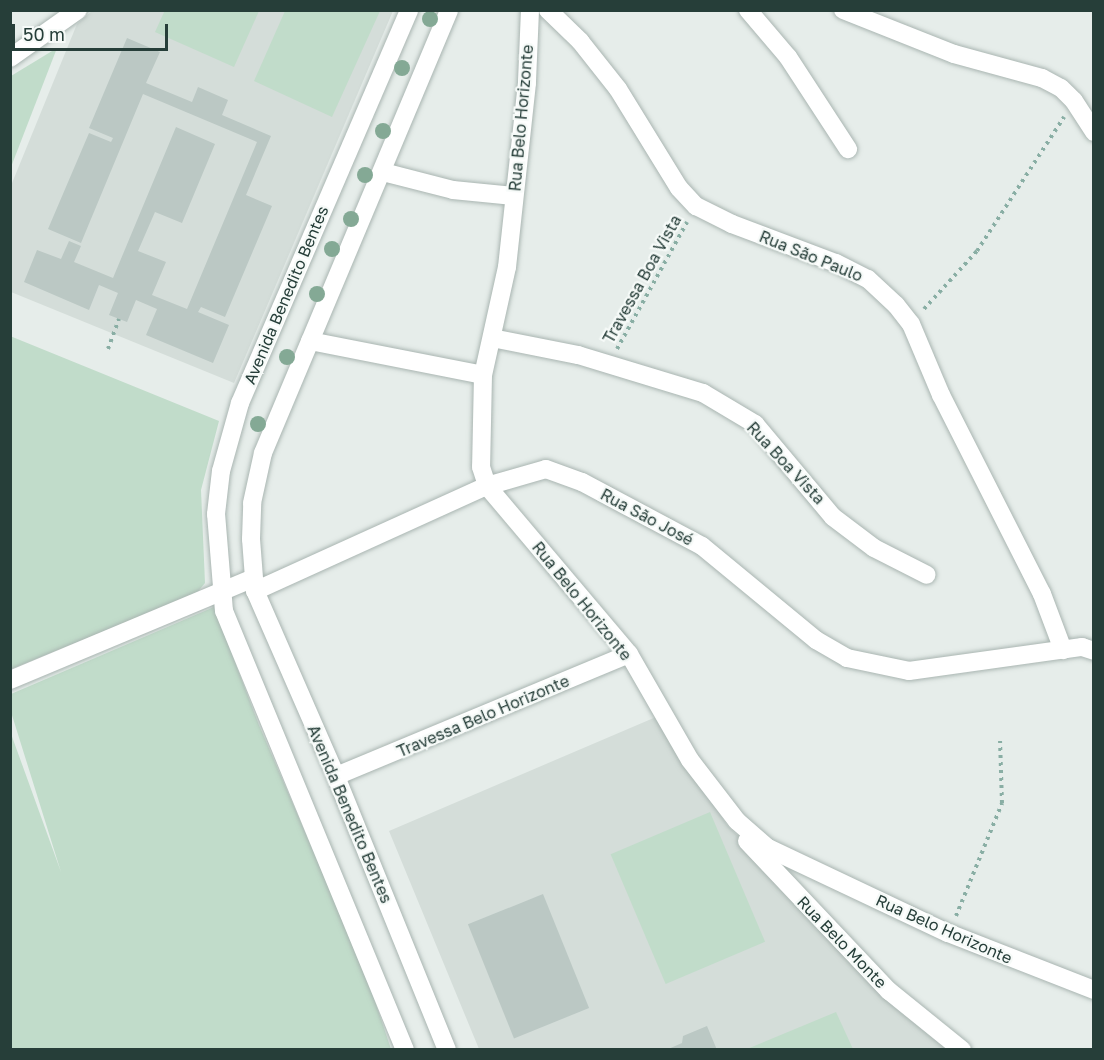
<!DOCTYPE html>
<html>
<head>
<meta charset="utf-8">
<style>
  body { margin:0 }
  #map { position:relative; width:1104px; height:1060px; overflow:hidden; background:#e6edea; font-family:"Golos Text",sans-serif }
  div>[style] { position:absolute }
  [style*='--x'] { left:calc(var(--x)*1px); top:calc(var(--y)*1px); width:calc(var(--w)*1px); rotate:calc(var(--a)*1deg) }
  .built>* { inset:0; background:#d4ddd9 }
  .green>* { inset:0; background:#c1dcca; transform-origin:0 0 }
  .building>* { inset:0; background:#bbc8c4; transform-origin:0 0 }
  .path>* { height:4px; margin-top:-2px; transform-origin:0; background:repeating-linear-gradient(90deg,#89aea4 0 3px,transparent 0 7.5px) }
  .roads { filter:drop-shadow(0 0 2px #a9b5b1) drop-shadow(0 0 2px #a9b5b1) }
  .minor>* { height:18px; margin:-9px; padding:0 9px; transform-origin:9px; border-radius:9px; background:#fff }
  .trees>* { width:16px; height:16px; margin:-8px; border-radius:50%; background:#84a995 }
  span { translate:-50% -50%; white-space:nowrap; text-align:center; line-height:1.15; -webkit-text-stroke:4.5px #f6faf8; paint-order:stroke }
  .street-label { font-size:16px; color:#263e39 }
  .frame { position:absolute; inset:0; border:12px solid #263e39; pointer-events:none }
  .scale { position:absolute; left:12px; top:24px; width:156px; height:27px; box-sizing:border-box; border:3px solid #263e39; border-top:0; padding-left:8px; font-size:18px; line-height:21px; white-space:nowrap; color:#263e39; -webkit-text-stroke:4px #f6faf8; paint-order:stroke }
</style>
</head>
<body>
<div id="map">
  <div class="built">
    <i style="clip-path:polygon(92px 11px,393px 11px,234px 383px,11px 292px,10px 188px,77px 24px)"></i>
    <i style="clip-path:polygon(656px 717px,727px 825px,949px 1049px,479px 1049px,389px 831px)"></i>
  </div>
  <div class="green">
    <i style="clip-path:polygon(165px 10px,259px 10px,259px 11px,234px 67px,155px 32px)"></i>
    <i style="clip-path:polygon(285px 11px,380px 11px,332px 117px,254px 81px)"></i>
    <i style="clip-path:polygon(57px 48px,11px 167px,11px 76px)"></i>
    <i style="clip-path:polygon(10px 336px,219px 421px,201px 490px,205px 583px,196px 594px,11px 669px)"></i>
    <i style="clip-path:polygon(214px 607px,259px 725px,366px 974px,391px 1049px,11px 1049px,10px 731px,61px 872px,11px 712px,11px 694px)"></i>
    <i style="left:710px;top:812px;width:141px;height:108px;rotate:67deg"></i>
    <i style="clip-path:polygon(836px 1012px,853px 1049px,747px 1049px)"></i>
  </div>
  <div class="building">
    <i style="clip-path:polygon(127px 38px,160px 52px,146px 83px,192px 102px,198px 87px,228px 100px,222px 115px,271px 136px,246px 195px,272px 206px,225px 317px,201px 307px,198px 312px,229px 325px,213px 363px,146px 335px,157px 309px,136px 300px,127px 322px,109px 315px,118px 293px,99px 285px,89px 310px,24px 282px,37px 250px,61px 259px,69px 241px,81px 246px,74px 262px,113px 278px,176px 127px,215px 144px,182px 223px,155px 212px,138px 251px,166px 262px,152px 295px,187px 309px,257px 142px,143px 94px,81px 243px,48px 229px,89px 133px,111px 142px,113px 138px,89px 128px)"></i>
    <i style="left:543px;top:894px;width:123px;height:81px;rotate:68deg"></i>
    <i style="clip-path:polygon(707px 1026px,717px 1050px,666px 1050px,682px 1043px,683px 1036px)"></i>
  </div>
  <div class="path">
    <i style="--x:924;--y:309;--w:79;--a:-47.6"></i>
    <i style="--x:977;--y:251;--w:160;--a:-57"></i>
    <i style="--x:108;--y:349;--w:32;--a:-70"></i>
    <i style="--x:617;--y:349;--w:145;--a:-61.1"></i>
    <i style="--x:956;--y:916;--w:122;--a:-67.8"></i>
    <i style="--x:1002;--y:803;--w:62;--a:-91.8"></i>
  </div>
  <div class="roads">
    <div class="minor">
      <i style="--x:530;--y:10;--w:73;--a:92.4"></i>
      <i style="--x:527;--y:83;--w:185;--a:96.2"></i>
      <i style="--x:507;--y:267;--w:111;--a:102.5"></i>
      <i style="--x:483;--y:375;--w:92;--a:91.2"></i>
      <i style="--x:481;--y:467;--w:20;--a:72"></i>
      <i style="--x:487;--y:486;--w:220;--a:49.8"></i>
      <i style="--x:629;--y:654;--w:122;--a:60.1"></i>
      <i style="--x:690;--y:760;--w:77;--a:52.4"></i>
      <i style="--x:737;--y:821;--w:41;--a:41.1"></i>
      <i style="--x:768;--y:848;--w:199;--a:25.3"></i>
      <i style="--x:948;--y:933;--w:157;--a:21.3"></i>
      <i style="--x:548;--y:10;--w:45;--a:44.1"></i>
      <i style="--x:580;--y:41;--w:61;--a:51.6"></i>
      <i style="--x:618;--y:89;--w:116;--a:58.4"></i>
      <i style="--x:679;--y:188;--w:25;--a:47"></i>
      <i style="--x:696;--y:206;--w:40;--a:26.6"></i>
      <i style="--x:732;--y:224;--w:111;--a:20.6"></i>
      <i style="--x:836;--y:263;--w:36;--a:27"></i>
      <i style="--x:868;--y:279;--w:38;--a:43"></i>
      <i style="--x:896;--y:305;--w:24;--a:52"></i>
      <i style="--x:911;--y:324;--w:77;--a:67.1"></i>
      <i style="--x:941;--y:395;--w:223;--a:63.1"></i>
      <i style="--x:1042;--y:594;--w:60;--a:69.4"></i>
      <i style="--x:748;--y:10;--w:62;--a:49.6"></i>
      <i style="--x:788;--y:57;--w:110;--a:56.9"></i>
      <i style="--x:843;--y:10;--w:119;--a:21.6"></i>
      <i style="--x:954;--y:54;--w:91;--a:15.3"></i>
      <i style="--x:1042;--y:78;--w:21;--a:28"></i>
      <i style="--x:1061;--y:88;--w:18;--a:45"></i>
      <i style="--x:1074;--y:101;--w:37;--a:57"></i>
      <i style="--x:10;--y:58;--w:83;--a:-35.2"></i>
      <i style="--x:383;--y:172;--w:72;--a:14.4"></i>
      <i style="--x:453;--y:190;--w:61;--a:5.6"></i>
      <i style="--x:492;--y:338;--w:88;--a:11.2"></i>
      <i style="--x:578;--y:355;--w:131;--a:16.9"></i>
      <i style="--x:703;--y:393;--w:61;--a:30.8"></i>
      <i style="--x:755;--y:424;--w:121;--a:50"></i>
      <i style="--x:833;--y:517;--w:51;--a:37.1"></i>
      <i style="--x:874;--y:548;--w:59;--a:27"></i>
      <i style="--x:310;--y:341;--w:176;--a:11.1"></i>
      <i style="--x:255;--y:591;--w:255;--a:-24.4"></i>
      <i style="--x:487;--y:486;--w:61;--a:-16.1"></i>
      <i style="--x:546;--y:469;--w:38;--a:20"></i>
      <i style="--x:582;--y:482;--w:136;--a:28.1"></i>
      <i style="--x:702;--y:546;--w:148;--a:39.5"></i>
      <i style="--x:816;--y:640;--w:36;--a:30"></i>
      <i style="--x:847;--y:658;--w:63;--a:11.8"></i>
      <i style="--x:909;--y:671;--w:175;--a:-7.9"></i>
      <i style="--x:1082;--y:647;--w:13;--a:18"></i>
      <i style="--x:10;--y:680;--w:262;--a:-22.7"></i>
      <i style="--x:336;--y:776;--w:317;--a:-22.6"></i>
      <i style="--x:747;--y:841;--w:207;--a:46.6"></i>
      <i style="--x:889;--y:991;--w:94;--a:38.9"></i>
      <i style="--x:405;--y:1050;--w:475;--a:-112.4"></i>
      <i style="--x:224;--y:611;--w:97;--a:-94.7"></i>
      <i style="--x:216;--y:514;--w:43;--a:-83.4"></i>
      <i style="--x:221;--y:471;--w:71;--a:-74.4"></i>
      <i style="--x:240;--y:403;--w:428;--a:-66.7"></i>
      <i style="--x:447;--y:1050;--w:296;--a:-112.1"></i>
      <i style="--x:336;--y:776;--w:202;--a:-113.6"></i>
      <i style="--x:255;--y:591;--w:52;--a:-94.4"></i>
      <i style="--x:251;--y:539;--w:36;--a:-88"></i>
      <i style="--x:252;--y:503;--w:51;--a:-77.6"></i>
      <i style="--x:263;--y:453;--w:480;--a:-67.2"></i>
    </div>
  </div>
  <div class="trees">
    <i style="left:430px;top:19px"></i>
    <i style="left:402px;top:68px"></i>
    <i style="left:383px;top:131px"></i>
    <i style="left:365px;top:175px"></i>
    <i style="left:351px;top:219px"></i>
    <i style="left:332px;top:249px"></i>
    <i style="left:317px;top:294px"></i>
    <i style="left:287px;top:357px"></i>
    <i style="left:258px;top:424px"></i>
  </div>
  <div class="street-label">
    <span style="left:521px;top:118px;rotate:-85deg">Rua Belo Horizonte</span>
    <span style="left:811px;top:256px;rotate:22deg">Rua São Paulo</span>
    <span style="left:642px;top:279px;rotate:-61deg">Travessa Boa Vista</span>
    <span style="left:286px;top:295px;rotate:-67deg">Avenida Benedito Bentes</span>
    <span style="left:786px;top:463px;rotate:47deg">Rua Boa Vista</span>
    <span style="left:647px;top:517px;rotate:28deg">Rua São José</span>
    <span style="left:582px;top:601px;rotate:51deg">Rua Belo Horizonte</span>
    <span style="left:483px;top:716px;rotate:-23deg">Travessa Belo Horizonte</span>
    <span style="left:350px;top:814px;rotate:67deg">Avenida Benedito Bentes</span>
    <span style="left:944px;top:929px;rotate:24deg">Rua Belo Horizonte</span>
    <span style="left:842px;top:942px;rotate:46deg">Rua Belo Monte</span>
  </div>
  <div class="frame"></div>
  <div class="scale">50 m</div>
</div>
</body>
</html>
